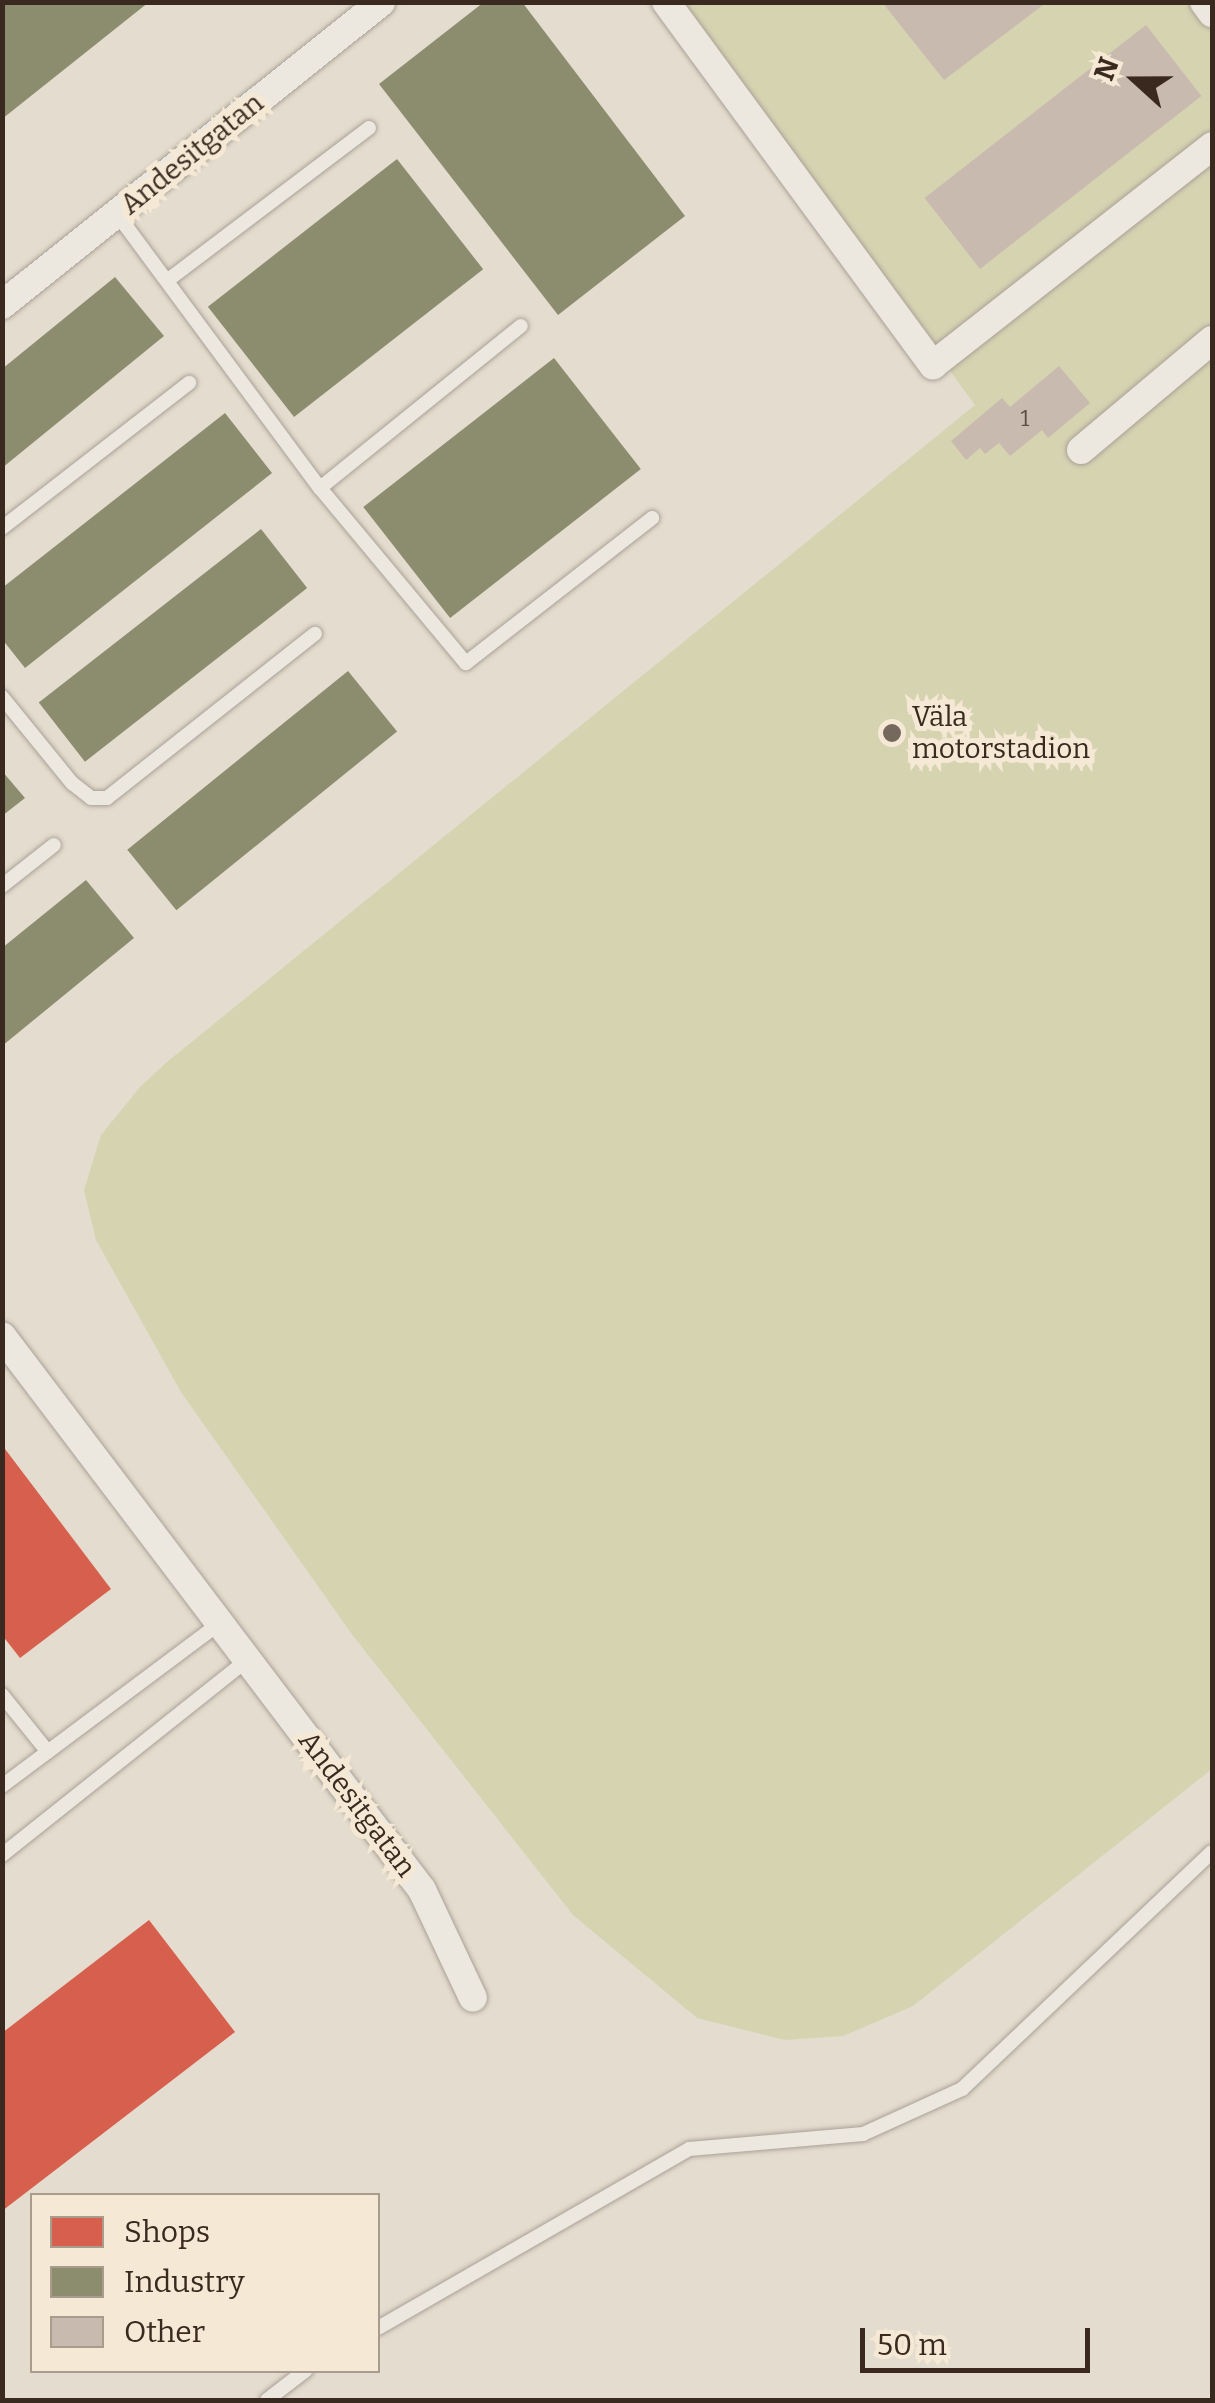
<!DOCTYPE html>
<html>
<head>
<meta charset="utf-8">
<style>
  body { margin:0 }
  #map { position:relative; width:1215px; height:2403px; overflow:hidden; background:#e4dcce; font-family:Bitter,serif }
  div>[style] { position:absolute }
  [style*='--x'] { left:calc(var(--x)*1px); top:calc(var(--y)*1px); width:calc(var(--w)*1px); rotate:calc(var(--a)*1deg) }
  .green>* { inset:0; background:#d6d3b1 }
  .shops>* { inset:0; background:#d6604d }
  .industry>* { inset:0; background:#8c8c6e; transform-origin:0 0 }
  .building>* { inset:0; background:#c8baaf; transform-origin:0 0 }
  .roads { filter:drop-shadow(0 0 2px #aaa197) drop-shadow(0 0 2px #aaa197) }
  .service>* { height:14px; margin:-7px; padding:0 7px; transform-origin:7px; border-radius:7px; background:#ece8e0 }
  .minor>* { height:28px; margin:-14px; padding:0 14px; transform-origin:14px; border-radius:14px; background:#ece8e0 }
  .dots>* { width:28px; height:28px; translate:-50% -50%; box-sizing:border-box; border:5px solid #f5e9d5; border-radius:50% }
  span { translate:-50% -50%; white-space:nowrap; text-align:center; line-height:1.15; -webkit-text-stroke:10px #f5e9d5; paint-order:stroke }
  .number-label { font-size:22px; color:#5d4d43 }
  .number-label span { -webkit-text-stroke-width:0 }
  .street-label { font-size:28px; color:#39291f }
  .poi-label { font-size:28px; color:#39291f }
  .left { translate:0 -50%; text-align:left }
  .frame { position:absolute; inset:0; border:5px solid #39291f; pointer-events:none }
  .legend { position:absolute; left:30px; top:2193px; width:350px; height:180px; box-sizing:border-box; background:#f5e9d5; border:2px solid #aa9c8c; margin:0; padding:12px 18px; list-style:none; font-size:30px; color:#39291f }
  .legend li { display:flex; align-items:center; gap:20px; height:50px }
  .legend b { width:50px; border:2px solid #aa9c8c }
  .north { position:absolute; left:1085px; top:30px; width:100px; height:100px; -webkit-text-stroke:8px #f5e9d5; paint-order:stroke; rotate:291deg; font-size:28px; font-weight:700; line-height:40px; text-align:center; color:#39291f }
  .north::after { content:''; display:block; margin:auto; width:35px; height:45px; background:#39291f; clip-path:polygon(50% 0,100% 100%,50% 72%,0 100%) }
  .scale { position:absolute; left:860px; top:2328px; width:230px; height:45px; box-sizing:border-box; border:5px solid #39291f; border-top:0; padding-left:12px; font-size:30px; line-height:35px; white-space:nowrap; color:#39291f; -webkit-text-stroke:8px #f5e9d5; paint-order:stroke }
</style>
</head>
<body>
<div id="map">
  <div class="green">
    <i style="clip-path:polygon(682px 3px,1212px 3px,1212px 1769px,913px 2006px,843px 2036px,785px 2040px,697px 2018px,573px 1915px,351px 1633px,181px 1392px,96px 1240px,84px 1190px,101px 1135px,140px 1087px,167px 1062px,975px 405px)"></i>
  </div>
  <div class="shops">
    <i style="clip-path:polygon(2px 1445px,111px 1589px,20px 1658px,2px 1635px)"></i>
    <i style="clip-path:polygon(149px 1920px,235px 2032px,2px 2211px,2px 2033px)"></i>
  </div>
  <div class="industry">
    <i style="clip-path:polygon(2px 2px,149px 2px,2px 119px)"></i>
    <i style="clip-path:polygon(484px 2px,522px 2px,685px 216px,558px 315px,379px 84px)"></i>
    <i style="left:397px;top:159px;width:140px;height:240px;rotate:52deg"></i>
    <i style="clip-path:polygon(115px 277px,164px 336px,2px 468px,2px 369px)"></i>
    <i style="left:554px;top:358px;width:141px;height:242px;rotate:52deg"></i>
    <i style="clip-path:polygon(225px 413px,272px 473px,25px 668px,2px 639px,2px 588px)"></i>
    <i style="left:261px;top:529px;width:75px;height:282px;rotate:52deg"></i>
    <i style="left:348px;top:671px;width:78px;height:284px;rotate:51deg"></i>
    <i style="clip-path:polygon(2px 771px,25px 798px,2px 816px)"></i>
    <i style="clip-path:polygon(86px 880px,134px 938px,2px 1046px,2px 948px)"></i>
  </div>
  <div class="building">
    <i style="clip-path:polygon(882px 2px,1047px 2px,944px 80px)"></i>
    <i style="left:1146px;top:25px;width:90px;height:281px;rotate:52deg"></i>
    <i style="clip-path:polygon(1059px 366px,1090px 403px,1048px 438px,1042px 430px,1010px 456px,999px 443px,985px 454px,980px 448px,966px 460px,951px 441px,1002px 398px,1010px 407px)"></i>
  </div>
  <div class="roads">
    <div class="service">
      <i style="--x:117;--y:214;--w:341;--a:53.5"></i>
      <i style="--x:320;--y:488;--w:228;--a:50.2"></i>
      <i style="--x:466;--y:663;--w:236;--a:-37.9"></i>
      <i style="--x:168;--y:280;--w:252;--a:-37.1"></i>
      <i style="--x:320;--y:488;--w:258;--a:-38.9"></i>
      <i style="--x:2;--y:528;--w:237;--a:-37.8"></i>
      <i style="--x:2;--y:697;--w:111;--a:50.9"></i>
      <i style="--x:72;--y:783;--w:24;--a:38"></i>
      <i style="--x:91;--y:798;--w:16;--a:0"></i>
      <i style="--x:107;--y:798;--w:265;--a:-38.3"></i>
      <i style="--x:2;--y:886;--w:66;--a:-38.3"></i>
      <i style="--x:2;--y:1695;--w:73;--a:51.1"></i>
      <i style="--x:2;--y:1786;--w:272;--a:-36.8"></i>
      <i style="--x:2;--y:1855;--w:315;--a:-38.5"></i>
      <i style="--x:378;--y:2328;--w:359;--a:-29.9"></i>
      <i style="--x:689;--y:2149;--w:175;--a:-4.9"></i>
      <i style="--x:863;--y:2134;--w:109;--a:-24.4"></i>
      <i style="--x:962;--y:2089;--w:344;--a:-43.5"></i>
      <i style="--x:267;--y:2400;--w:49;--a:-37.6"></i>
    </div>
    <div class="minor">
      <i style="--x:666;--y:2;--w:451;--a:53.7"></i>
      <i style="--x:933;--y:365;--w:355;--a:-38.1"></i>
      <i style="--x:1204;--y:2;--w:14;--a:54"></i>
      <i style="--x:2;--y:305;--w:485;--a:-38.6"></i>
      <i style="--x:1081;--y:450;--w:171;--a:-40"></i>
      <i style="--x:2;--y:1336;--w:695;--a:52.83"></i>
      <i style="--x:422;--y:1890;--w:119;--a:64.7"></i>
    </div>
  </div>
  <div class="dots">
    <i style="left:892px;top:733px;background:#75685c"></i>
  </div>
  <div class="number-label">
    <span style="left:1025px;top:419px">1</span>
  </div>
  <div class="street-label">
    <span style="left:192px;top:154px;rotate:-39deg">Andesitgatan</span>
    <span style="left:357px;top:1804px;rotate:53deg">Andesitgatan</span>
  </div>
  <div class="poi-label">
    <span class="left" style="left:912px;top:733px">Väla<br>motorstadion</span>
  </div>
  <div class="frame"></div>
  <ul class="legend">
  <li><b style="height:28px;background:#d6604d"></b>Shops</li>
  <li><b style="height:28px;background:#8c8c6e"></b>Industry</li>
  <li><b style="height:28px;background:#c8baaf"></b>Other</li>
  </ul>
  <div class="north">N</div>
  <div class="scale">50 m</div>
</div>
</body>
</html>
